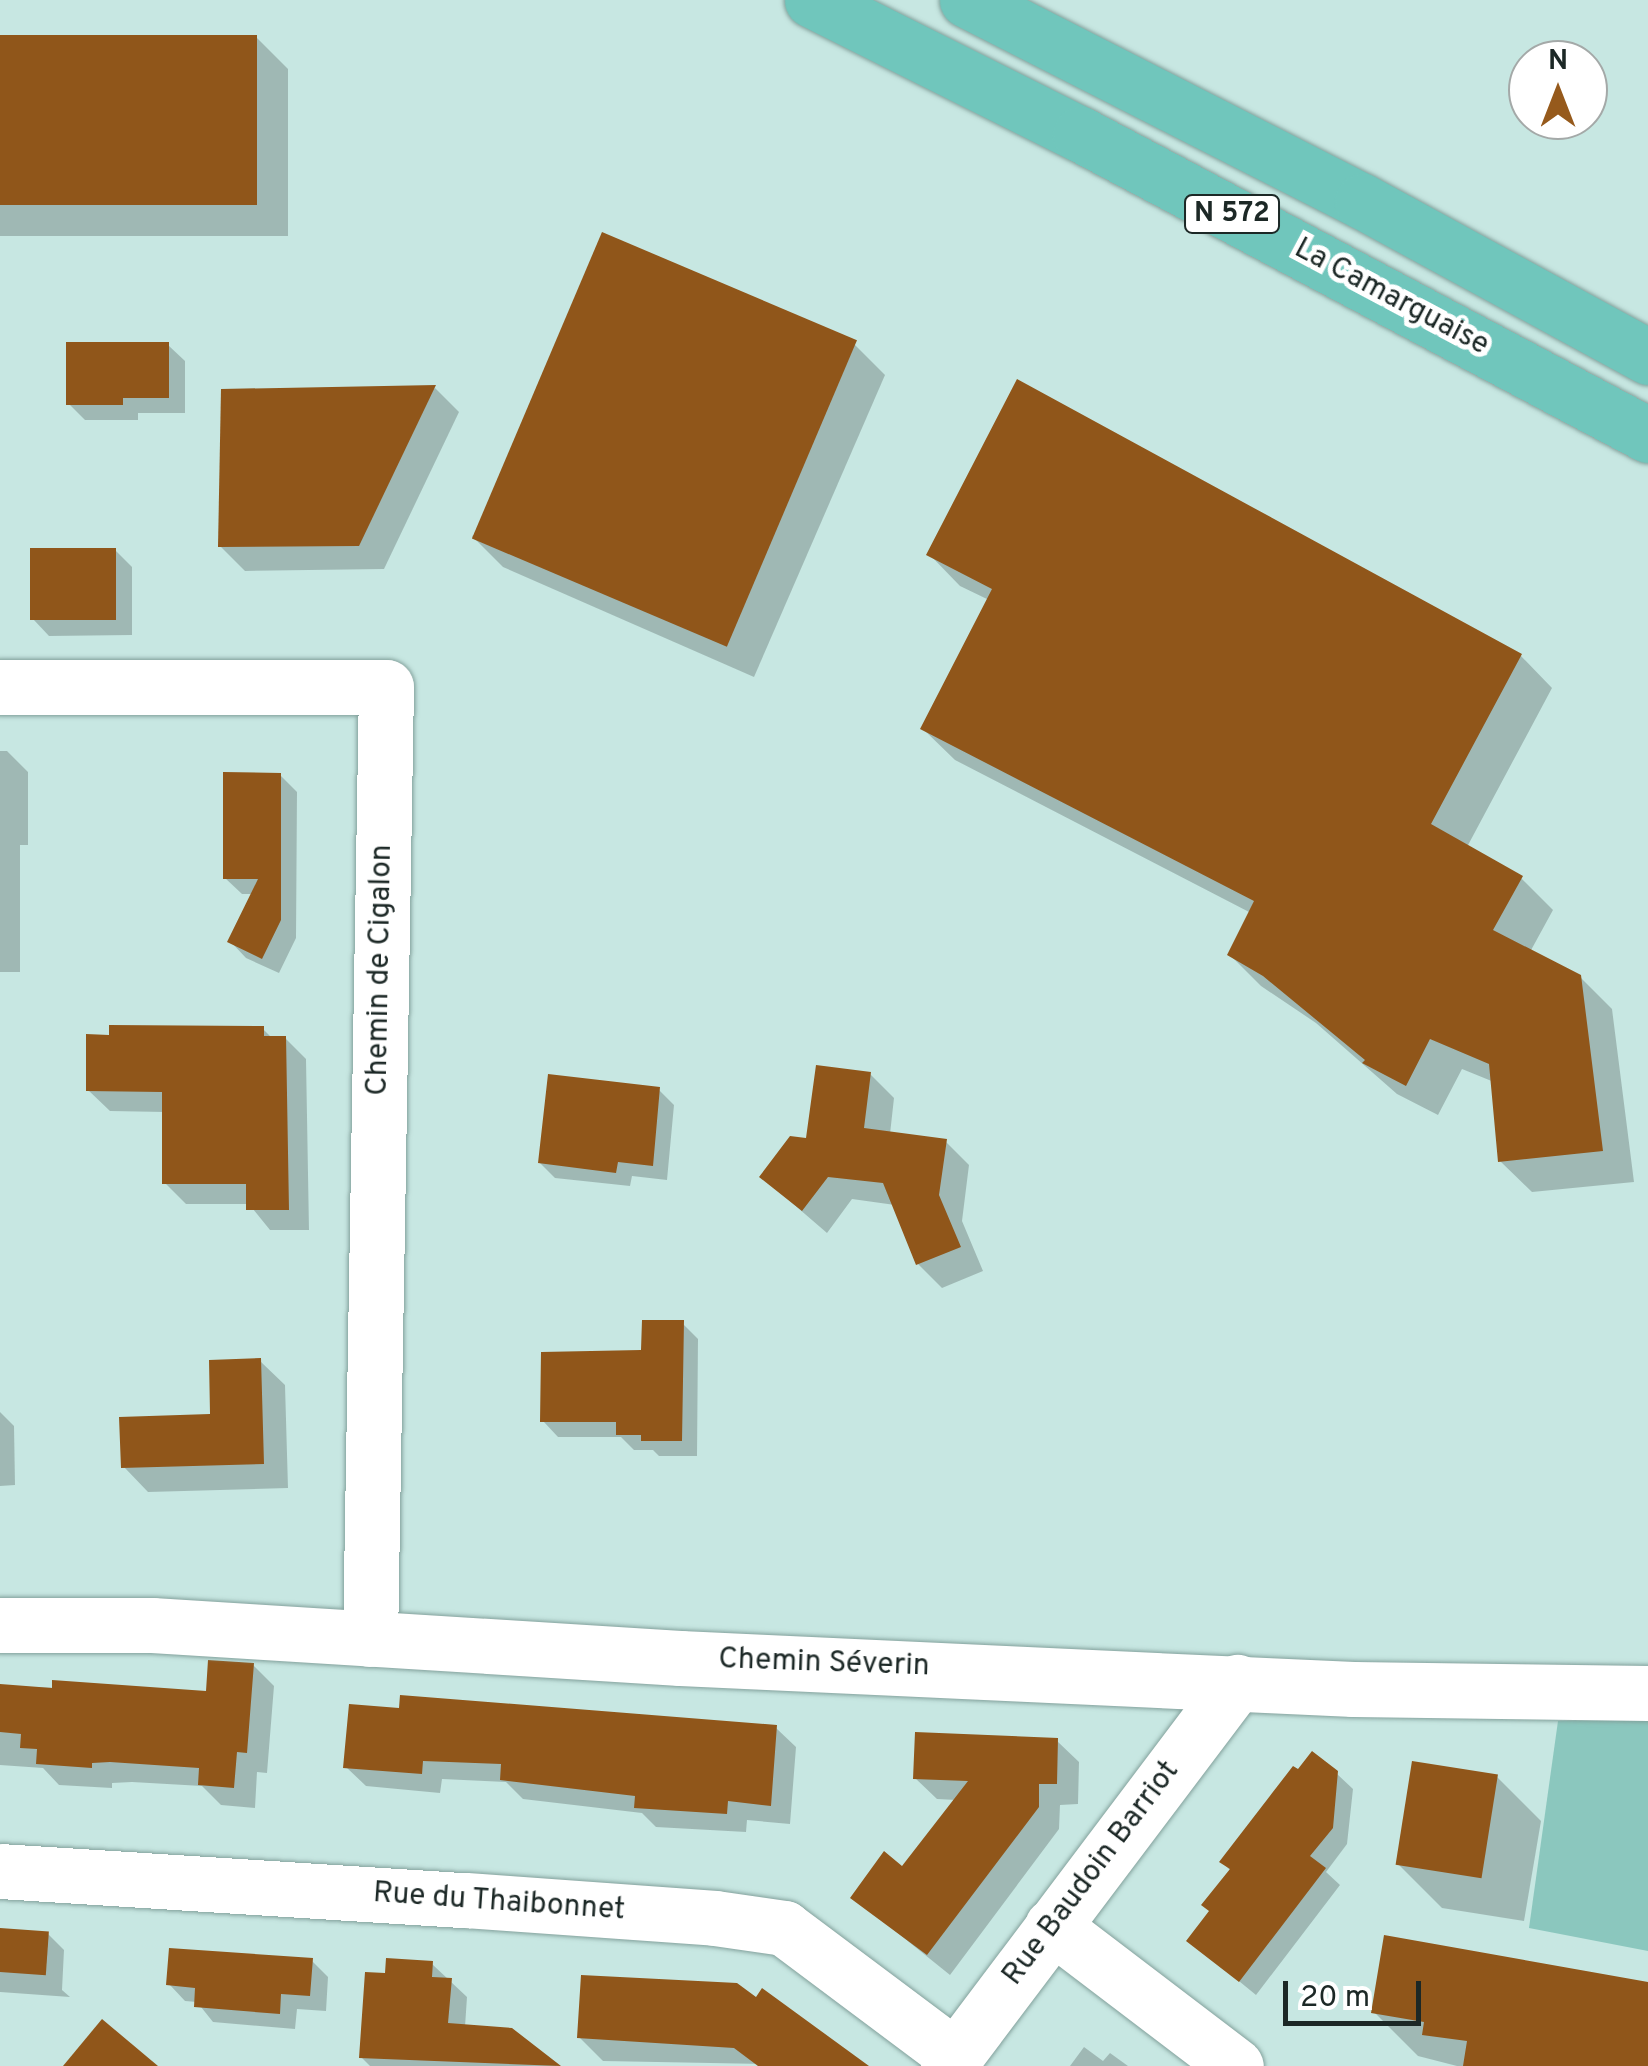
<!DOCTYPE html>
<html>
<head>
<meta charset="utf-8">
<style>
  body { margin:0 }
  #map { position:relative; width:1648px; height:2066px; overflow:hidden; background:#c7e7e2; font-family:Overpass,sans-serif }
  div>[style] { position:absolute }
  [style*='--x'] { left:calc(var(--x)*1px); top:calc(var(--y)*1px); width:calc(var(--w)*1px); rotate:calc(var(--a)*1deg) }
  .green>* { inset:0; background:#8bc7be }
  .shadow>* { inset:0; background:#0003 }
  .building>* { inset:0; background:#90561a; transform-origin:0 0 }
  .roads { filter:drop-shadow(0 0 2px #83a19c) drop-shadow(0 0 2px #83a19c) }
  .minor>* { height:55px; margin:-27.5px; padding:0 27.5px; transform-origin:27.5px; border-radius:27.5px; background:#fff }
  .trunk>* { height:55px; margin:-27.5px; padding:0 27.5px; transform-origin:27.5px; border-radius:27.5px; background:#70c6bc }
  span { translate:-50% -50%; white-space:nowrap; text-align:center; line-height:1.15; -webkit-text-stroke:10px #fff; paint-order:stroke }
  .shield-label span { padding:2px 8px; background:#fff; border:2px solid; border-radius:8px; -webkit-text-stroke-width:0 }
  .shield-label { font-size:28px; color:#1c2826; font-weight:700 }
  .street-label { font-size:30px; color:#1c2826 }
  .north { position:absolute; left:1508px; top:40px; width:100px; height:100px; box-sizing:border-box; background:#fff; border:2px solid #a4a9a8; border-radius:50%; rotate:0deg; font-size:28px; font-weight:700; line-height:40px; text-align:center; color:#1c2826 }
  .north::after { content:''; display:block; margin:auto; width:35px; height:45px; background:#965a1c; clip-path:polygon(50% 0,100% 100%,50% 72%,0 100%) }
  .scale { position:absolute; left:1283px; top:1981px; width:138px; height:45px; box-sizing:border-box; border:5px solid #1c2826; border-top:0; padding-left:12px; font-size:30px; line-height:35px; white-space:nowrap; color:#1c2826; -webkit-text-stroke:8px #fff; paint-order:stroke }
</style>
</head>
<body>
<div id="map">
  <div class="green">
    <i style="clip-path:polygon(1648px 1719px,1648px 1951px,1529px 1928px,1558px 1721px)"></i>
  </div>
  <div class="shadow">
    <i style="clip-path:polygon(0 37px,256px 37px,288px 69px,288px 236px,0 236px)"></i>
    <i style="clip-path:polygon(854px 344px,885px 375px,754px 677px,503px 567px,472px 536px)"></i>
    <i style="clip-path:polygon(168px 345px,185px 361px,185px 413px,138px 413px,138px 420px,85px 420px,69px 404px)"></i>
    <i style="clip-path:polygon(435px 388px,459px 412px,384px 569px,245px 571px,220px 546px)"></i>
    <i style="clip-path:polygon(115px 550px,132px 567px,132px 635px,49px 636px,33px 619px)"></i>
    <i style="clip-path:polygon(929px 554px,1521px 656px,1552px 688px,1467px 847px,1521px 878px,1553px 910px,1530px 952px,1580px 977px,1612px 1009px,1634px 1182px,1532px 1192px,1500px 1161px,1494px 1082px,1462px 1069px,1438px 1115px,1397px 1094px,1316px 1023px,1261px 986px,1230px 955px,1251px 913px,955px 760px,923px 729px,989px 600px,960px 586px)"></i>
    <i style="clip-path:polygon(0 751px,7px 751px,28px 772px,28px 845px,20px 845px,20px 972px,0 972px)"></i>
    <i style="clip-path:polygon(280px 775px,297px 792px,296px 938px,279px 973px,246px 958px,230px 941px,253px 894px,242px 894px,225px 878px)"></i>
    <i style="clip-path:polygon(262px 1028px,272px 1038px,285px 1038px,306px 1059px,309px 1230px,270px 1230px,249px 1204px,186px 1204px,165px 1183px,165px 1112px,110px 1111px,88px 1090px,111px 1038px)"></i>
    <i style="clip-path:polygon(870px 1074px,894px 1098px,890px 1134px,945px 1141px,969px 1165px,962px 1221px,983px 1271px,942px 1288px,918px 1264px,895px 1205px,852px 1199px,827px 1233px,762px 1177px,808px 1141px)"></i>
    <i style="clip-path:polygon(659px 1090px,674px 1105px,667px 1180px,632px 1176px,630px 1186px,555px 1178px,540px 1163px)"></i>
    <i style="clip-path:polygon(682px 1323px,698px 1339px,697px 1456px,659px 1456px,653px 1450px,634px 1450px,621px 1437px,558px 1437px,543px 1421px)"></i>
    <i style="clip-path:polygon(260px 1361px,285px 1385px,288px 1488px,148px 1492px,124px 1467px,213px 1416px)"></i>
    <i style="clip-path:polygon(0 1412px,14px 1426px,15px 1485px,0 1486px)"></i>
    <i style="clip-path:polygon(253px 1665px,274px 1686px,267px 1773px,257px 1772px,255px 1808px,221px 1805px,202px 1786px,132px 1782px,112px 1783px,112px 1788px,59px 1785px,43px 1768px,0 1765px,0 1686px,208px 1693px)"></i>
    <i style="clip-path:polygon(402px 1710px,776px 1728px,796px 1747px,790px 1824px,747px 1820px,746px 1832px,656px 1827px,642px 1813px,523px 1799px,506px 1782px,442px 1779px,440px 1793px,366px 1786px,346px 1767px)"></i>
    <i style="clip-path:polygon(1057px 1741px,1079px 1762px,1078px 1804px,1060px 1805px,1059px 1829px,950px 1975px,853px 1897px,903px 1870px,956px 1800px,937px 1799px,915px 1778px)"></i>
    <i style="clip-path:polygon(1336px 1773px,1353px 1789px,1347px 1844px,1326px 1872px,1340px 1885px,1256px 1995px,1190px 1941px,1212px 1912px,1231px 1871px,1222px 1862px)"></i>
    <i style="clip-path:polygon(1497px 1777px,1541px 1821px,1524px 1921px,1442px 1908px,1398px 1864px)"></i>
    <i style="clip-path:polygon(0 1930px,48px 1934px,64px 1950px,62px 1990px,70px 1997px,0 1992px)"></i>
    <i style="clip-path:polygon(312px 1961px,328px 1977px,326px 2011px,297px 2009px,295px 2029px,213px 2022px,197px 2002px,185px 2001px,169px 1984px)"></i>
    <i style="clip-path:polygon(432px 1964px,467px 1997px,465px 2027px,510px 2030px,557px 2066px,370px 2066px,362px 2058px,388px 1976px)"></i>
    <i style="clip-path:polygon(583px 1978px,861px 2066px,603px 2061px,579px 2037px)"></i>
    <i style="clip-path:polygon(1648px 1985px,1648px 2066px,1457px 2066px,1418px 2056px,1374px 2012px)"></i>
    <i style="clip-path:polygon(1084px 2047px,1103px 2061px,1110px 2053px,1128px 2066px,1070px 2066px)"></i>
  </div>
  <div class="building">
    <i style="left:0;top:35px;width:257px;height:170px"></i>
    <i style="left:602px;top:232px;width:277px;height:333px;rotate:23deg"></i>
    <i style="clip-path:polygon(66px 342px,169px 342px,169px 398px,123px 398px,123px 405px,66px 405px)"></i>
    <i style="clip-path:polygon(1017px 379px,1522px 654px,1431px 824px,1523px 876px,1493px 930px,1581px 975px,1603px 1151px,1498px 1162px,1489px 1064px,1430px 1039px,1406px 1086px,1362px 1063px,1365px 1060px,1263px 976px,1227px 955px,1254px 901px,920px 729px,992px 589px,926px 555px)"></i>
    <i style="clip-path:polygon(436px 385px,359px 546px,218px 547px,221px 389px)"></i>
    <i style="left:30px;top:548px;width:86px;height:72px"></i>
    <i style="clip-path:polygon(223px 772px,281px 773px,281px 920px,262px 959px,227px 942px,258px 879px,223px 879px)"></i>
    <i style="clip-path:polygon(109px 1025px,264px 1026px,264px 1036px,286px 1036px,289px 1210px,246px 1210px,246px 1184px,162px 1184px,162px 1092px,86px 1091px,86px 1034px,109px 1035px)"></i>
    <i style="clip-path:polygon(816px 1065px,871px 1072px,864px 1128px,947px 1139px,939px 1195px,961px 1247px,916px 1265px,883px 1183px,828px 1177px,802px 1211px,759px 1177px,790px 1136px,806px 1138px)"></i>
    <i style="clip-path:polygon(548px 1074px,660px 1087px,653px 1166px,618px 1162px,616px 1173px,538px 1163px)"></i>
    <i style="clip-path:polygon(642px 1320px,684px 1320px,682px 1441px,641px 1441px,641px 1435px,616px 1435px,616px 1422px,540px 1422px,541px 1352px,641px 1350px)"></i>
    <i style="clip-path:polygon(261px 1358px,264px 1464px,121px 1468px,119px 1417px,210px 1414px,209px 1360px)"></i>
    <i style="clip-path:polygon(208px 1660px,254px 1663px,247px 1753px,237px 1752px,234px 1788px,198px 1785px,199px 1768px,110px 1762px,92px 1763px,92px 1768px,36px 1764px,37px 1749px,20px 1748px,21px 1734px,0 1732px,0 1684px,52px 1688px,52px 1680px,206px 1691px)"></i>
    <i style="clip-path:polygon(400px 1695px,777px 1725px,771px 1806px,728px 1801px,727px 1814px,634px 1808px,635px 1796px,500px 1780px,501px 1764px,423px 1761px,422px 1774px,343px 1768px,349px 1704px,399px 1708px)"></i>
    <i style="clip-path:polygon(915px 1732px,1058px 1738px,1057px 1784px,1039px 1784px,1039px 1807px,927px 1955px,850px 1898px,884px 1851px,902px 1866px,968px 1781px,913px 1779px)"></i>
    <i style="clip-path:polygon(1312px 1751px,1338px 1771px,1333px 1828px,1310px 1856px,1326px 1868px,1239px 1982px,1186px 1941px,1209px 1911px,1201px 1905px,1230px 1869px,1219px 1862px,1293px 1766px,1298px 1769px)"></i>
    <i style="left:1412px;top:1761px;width:87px;height:105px;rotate:9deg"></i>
    <i style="left:0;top:1928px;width:49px;height:44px;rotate:4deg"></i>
    <i style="clip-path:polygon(1384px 1935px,1648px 1982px,1648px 2066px,1463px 2066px,1467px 2041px,1422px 2035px,1424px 2022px,1371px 2013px)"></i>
    <i style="clip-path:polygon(169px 1948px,313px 1958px,310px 1996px,281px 1994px,280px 2014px,194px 2007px,195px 1988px,166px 1985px)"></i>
    <i style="clip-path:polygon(386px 1958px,433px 1961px,432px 1977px,452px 1978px,448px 2023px,512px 2028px,561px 2066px,359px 2058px,365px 1972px,385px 1973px)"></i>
    <i style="clip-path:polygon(581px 1975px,737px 1983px,756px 1997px,762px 1988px,869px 2066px,758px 2066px,734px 2048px,577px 2038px)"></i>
    <i style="clip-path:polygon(102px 2019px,158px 2066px,63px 2066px)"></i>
  </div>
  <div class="roads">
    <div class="minor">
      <i style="--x:0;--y:687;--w:386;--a:0"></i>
      <i style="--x:386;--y:687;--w:952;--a:90.96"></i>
      <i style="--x:0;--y:1625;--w:152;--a:0"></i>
      <i style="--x:152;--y:1625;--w:529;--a:3.58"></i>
      <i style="--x:680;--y:1658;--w:674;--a:2.64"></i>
      <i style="--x:1353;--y:1689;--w:295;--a:0.8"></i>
      <i style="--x:0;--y:1871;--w:467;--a:3.6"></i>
      <i style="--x:466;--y:1900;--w:250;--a:4.1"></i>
      <i style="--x:715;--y:1918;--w:70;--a:8.2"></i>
      <i style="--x:784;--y:1928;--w:214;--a:36.8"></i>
      <i style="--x:1052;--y:1926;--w:231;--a:37.3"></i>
      <i style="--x:948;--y:2066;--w:481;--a:-53"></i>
    </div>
    <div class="trunk">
      <i style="--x:812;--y:0;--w:300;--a:26.6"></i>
      <i style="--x:1080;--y:134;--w:643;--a:27.92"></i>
      <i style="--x:967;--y:0;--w:443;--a:27"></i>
      <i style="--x:1362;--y:201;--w:326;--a:28.6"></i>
    </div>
  </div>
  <div class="shield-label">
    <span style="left:1232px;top:214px">N 572</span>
  </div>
  <div class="street-label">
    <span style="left:1391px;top:298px;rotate:28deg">La Camarguaise</span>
    <span style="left:381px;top:970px;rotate:-89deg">Chemin de Cigalon</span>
    <span style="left:824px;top:1664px;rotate:2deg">Chemin Séverin</span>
    <span style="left:1092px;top:1874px;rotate:-53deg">Rue Baudoin Barriot</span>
    <span style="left:499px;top:1903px;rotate:4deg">Rue du Thaibonnet</span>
  </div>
  <div class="north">N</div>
  <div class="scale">20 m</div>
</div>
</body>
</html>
